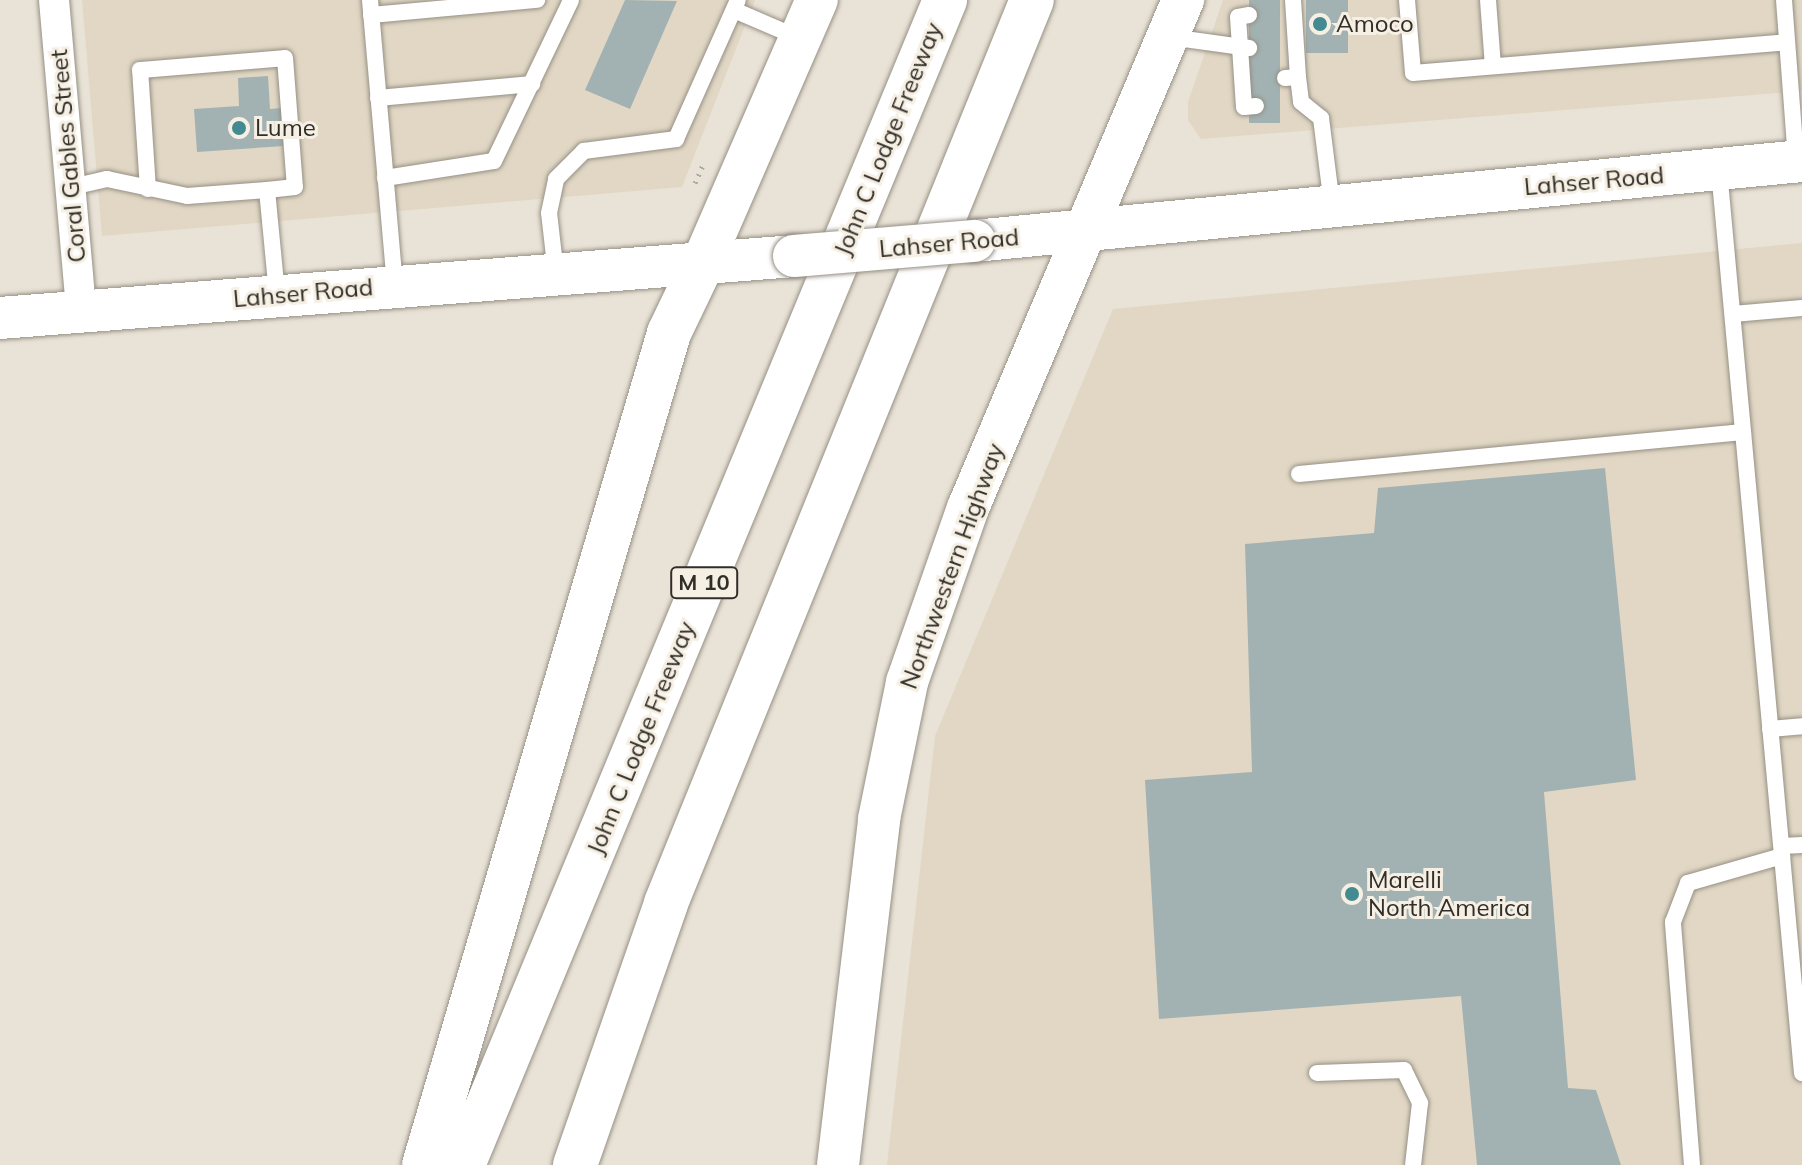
<!DOCTYPE html>
<html>
<head>
<meta charset="utf-8">
<style>
  body { margin:0 }
  #map { position:relative; width:1802px; height:1165px; overflow:hidden; background:#e9e2d6; font-family:Mulish,sans-serif }
  div>[style] { position:absolute }
  [style*='--x'] { left:calc(var(--x)*1px); top:calc(var(--y)*1px); width:calc(var(--w)*1px); rotate:calc(var(--a)*1deg) }
  .built>* { inset:0; background:#e1d7c4 }
  .building>* { inset:0; background:#a2b2b3; transform-origin:0 0 }
  .path>* { height:5px; margin-top:-2.5px; transform-origin:0; background:repeating-linear-gradient(90deg,#aea89f 0 2px,transparent 0 8px) }
  .roads { filter:drop-shadow(0 0 2px #969085) drop-shadow(0 0 2px #969085) }
  .lane>* { height:16px; margin:-8px; padding:0 8px; transform-origin:8px; border-radius:8px; background:#fff }
  .street>* { height:30px; margin:-15px; padding:0 15px; transform-origin:15px; border-radius:15px; background:#fff }
  .secondary>* { height:42px; margin:-21px; padding:0 21px; transform-origin:21px; border-radius:21px; background:#fff }
  .highway>* { height:44px; margin:-22px; padding:0 22px; transform-origin:22px; border-radius:22px; background:#fff }
  .bridges { filter:drop-shadow(0 0 2px #969085) drop-shadow(0 0 2px #969085) }
  .secondary-bridge>* { height:42px; margin:-21px; padding:0 21px; transform-origin:21px; border-radius:21px; background:#fff }
  .dots>* { width:22px; height:22px; translate:-50% -50%; box-sizing:border-box; border:4px solid #f6efe3; border-radius:50% }
  span { translate:-50% -50%; white-space:nowrap; text-align:center; line-height:1.15; -webkit-text-stroke:6px #f6efe3; paint-order:stroke }
  .shield-label span { padding:2px 6px; background:#f6efe3; border:2px solid; border-radius:6px; -webkit-text-stroke-width:0 }
  .shield-label { font-size:22px; color:#312e2a; font-weight:700 }
  .poi-label { font-size:24px; color:#312e2a }
  .left { translate:0 -50%; text-align:left }
  .street-label { font-size:24px; color:#312e2a }
</style>
</head>
<body>
<div id="map">
  <div class="built">
    <i style="clip-path:polygon(82px 0,755px 0,682px 187px,102px 236px)"></i>
    <i style="clip-path:polygon(1223px 0,1802px 0,1802px 91px,1201px 139px,1188px 120px,1188px 102px)"></i>
    <i style="clip-path:polygon(1802px 243px,1802px 1165px,887px 1165px,935px 736px,1113px 309px)"></i>
  </div>
  <div class="building">
    <i style="clip-path:polygon(625px 0,677px 1px,630px 109px,585px 90px)"></i>
    <i style="left:1249px;top:0;width:31px;height:123px"></i>
    <i style="left:1306px;top:0;width:42px;height:53px"></i>
    <i style="clip-path:polygon(268px 76px,270px 109px,281px 108px,284px 146px,197px 152px,194px 109px,239px 106px,238px 78px)"></i>
    <i style="clip-path:polygon(1605px 468px,1636px 780px,1544px 792px,1568px 1088px,1596px 1090px,1621px 1165px,1477px 1165px,1461px 996px,1159px 1019px,1145px 780px,1252px 772px,1245px 544px,1374px 533px,1378px 488px)"></i>
  </div>
  <div class="path">
    <i style="--x:695;--y:183;--w:20;--a:-66"></i>
  </div>
  <div class="roads">
    <div class="lane">
      <i style="--x:370;--y:0;--w:287;--a:85"></i>
      <i style="--x:1293;--y:0;--w:77;--a:86.3"></i>
      <i style="--x:1407;--y:0;--w:73;--a:85.3"></i>
      <i style="--x:1413;--y:73;--w:375;--a:-4.7"></i>
      <i style="--x:1488;--y:0;--w:66;--a:85.7"></i>
      <i style="--x:1784;--y:0;--w:160;--a:85.7"></i>
      <i style="--x:734;--y:10;--w:71;--a:23.3"></i>
      <i style="--x:371;--y:15;--w:167;--a:-5.2"></i>
      <i style="--x:1249;--y:15;--w:11;--a:170"></i>
      <i style="--x:1238;--y:17;--w:90;--a:86.2"></i>
      <i style="--x:1244;--y:107;--w:12;--a:-5"></i>
      <i style="--x:1170;--y:37;--w:80;--a:7.9"></i>
      <i style="--x:1285;--y:78;--w:13;--a:-4"></i>
      <i style="--x:1298;--y:77;--w:25;--a:83"></i>
      <i style="--x:1301;--y:102;--w:26;--a:39"></i>
      <i style="--x:1321;--y:118;--w:88;--a:82.8"></i>
      <i style="--x:378;--y:98;--w:155;--a:-5.2"></i>
      <i style="--x:1719;--y:170;--w:907;--a:84.75"></i>
      <i style="--x:385;--y:178;--w:110;--a:-8.9"></i>
      <i style="--x:494;--y:161;--w:178;--a:-64.4"></i>
      <i style="--x:72;--y:187;--w:36;--a:-13"></i>
      <i style="--x:107;--y:179;--w:82;--a:12"></i>
      <i style="--x:187;--y:196;--w:80;--a:-4.3"></i>
      <i style="--x:267;--y:190;--w:104;--a:84.5"></i>
      <i style="--x:148;--y:189;--w:119;--a:-93.8"></i>
      <i style="--x:140;--y:70;--w:145;--a:-4.7"></i>
      <i style="--x:285;--y:58;--w:129;--a:85.6"></i>
      <i style="--x:295;--y:187;--w:28;--a:174"></i>
      <i style="--x:556;--y:274;--w:61;--a:-96.5"></i>
      <i style="--x:549;--y:213;--w:35;--a:-78"></i>
      <i style="--x:556;--y:179;--w:40;--a:-45"></i>
      <i style="--x:584;--y:151;--w:93;--a:-7.4"></i>
      <i style="--x:676;--y:139;--w:152;--a:-66"></i>
      <i style="--x:1733;--y:314;--w:69;--a:-5"></i>
      <i style="--x:1299;--y:474;--w:446;--a:-5.4"></i>
      <i style="--x:1770;--y:729;--w:32;--a:-5"></i>
      <i style="--x:1782;--y:846;--w:20;--a:-3"></i>
      <i style="--x:1317;--y:1073;--w:87;--a:-2"></i>
      <i style="--x:1404;--y:1070;--w:37;--a:64"></i>
      <i style="--x:1420;--y:1103;--w:62;--a:96.4"></i>
      <i style="--x:1692;--y:1165;--w:244;--a:-94.5"></i>
      <i style="--x:1673;--y:922;--w:42;--a:-69"></i>
      <i style="--x:1688;--y:883;--w:98;--a:-16"></i>
    </div>
    <div class="street">
      <i style="--x:54;--y:0;--w:312;--a:85"></i>
    </div>
    <div class="secondary">
      <i style="--x:974;--y:241;--w:832;--a:-5.52"></i>
      <i style="--x:702;--y:264;--w:288;--a:-66.5"></i>
      <i style="--x:0;--y:318;--w:796;--a:-4.46"></i>
      <i style="--x:838;--y:1165;--w:348;--a:-83.2"></i>
      <i style="--x:879;--y:819;--w:140;--a:-78.4"></i>
      <i style="--x:907;--y:682;--w:184;--a:-70.7"></i>
      <i style="--x:968;--y:508;--w:552;--a:-67.06"></i>
    </div>
    <div class="highway">
      <i style="--x:424;--y:1165;--w:867;--a:-73.59"></i>
      <i style="--x:669;--y:333;--w:76;--a:-64.4"></i>
      <i style="--x:463;--y:1165;--w:1261;--a:-67.52"></i>
      <i style="--x:575;--y:1165;--w:277;--a:-70.8"></i>
      <i style="--x:666;--y:903;--w:974;--a:-67.94"></i>
    </div>
  </div>
  <div class="bridges">
    <div class="secondary-bridge">
      <i style="--x:794;--y:256;--w:181;--a:-4.8"></i>
    </div>
  </div>
  <div class="dots">
    <i style="left:1320px;top:24px;background:#438b91"></i>
    <i style="left:239px;top:128px;background:#438b91"></i>
    <i style="left:1352px;top:894px;background:#438b91"></i>
  </div>
  <div class="shield-label">
    <span style="left:704px;top:583px">M 10</span>
  </div>
  <div class="poi-label">
    <span class="left" style="left:1336px;top:24px">Amoco</span>
    <span class="left" style="left:255px;top:128px">Lume</span>
    <span class="left" style="left:1368px;top:894px">Marelli<br>North America</span>
  </div>
  <div class="street-label">
    <span style="left:888px;top:139px;rotate:-68deg">John C Lodge Freeway</span>
    <span style="left:68px;top:156px;rotate:-95deg">Coral Gables Street</span>
    <span style="left:1594px;top:181px;rotate:-5deg">Lahser Road</span>
    <span style="left:949px;top:243px;rotate:-5deg">Lahser Road</span>
    <span style="left:303px;top:293px;rotate:-5deg">Lahser Road</span>
    <span style="left:952px;top:566px;rotate:-70deg">Northwestern Highway</span>
    <span style="left:641px;top:738px;rotate:-68deg">John C Lodge Freeway</span>
  </div>
</div>
</body>
</html>
